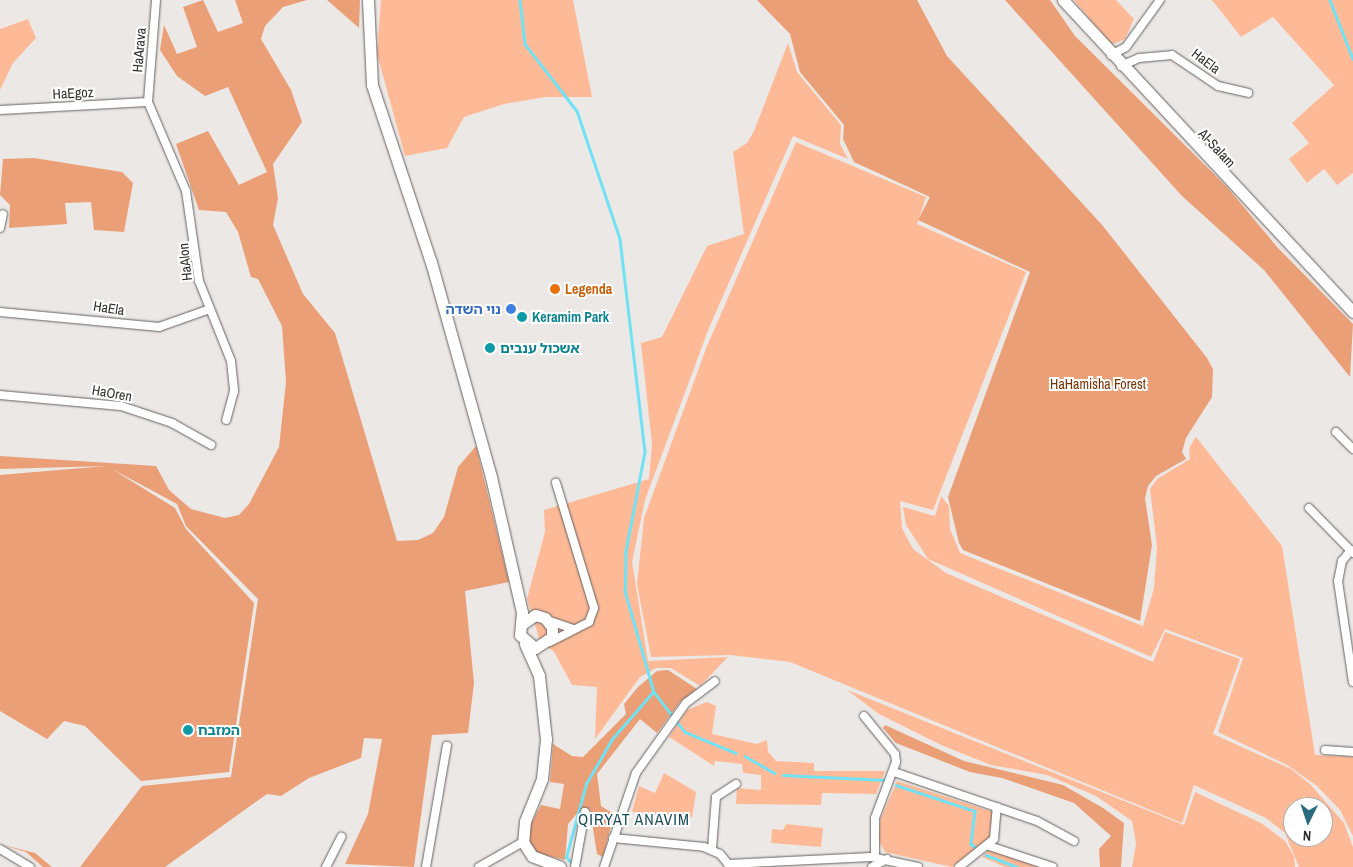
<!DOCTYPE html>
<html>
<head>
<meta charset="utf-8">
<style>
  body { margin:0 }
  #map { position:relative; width:1353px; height:867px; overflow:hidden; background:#ece8e6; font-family:"Archivo Narrow","Noto Sans Hebrew",sans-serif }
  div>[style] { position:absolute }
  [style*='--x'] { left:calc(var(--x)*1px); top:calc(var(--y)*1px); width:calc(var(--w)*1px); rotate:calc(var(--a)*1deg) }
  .green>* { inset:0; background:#feba97 }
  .forest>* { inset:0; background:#eb9f77 }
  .stream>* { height:2.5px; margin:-1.25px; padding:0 1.25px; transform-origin:1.25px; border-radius:1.25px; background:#71e1f4 }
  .roads { filter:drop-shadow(0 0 1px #656160) drop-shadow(0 0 1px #656160) }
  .street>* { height:8px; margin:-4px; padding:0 4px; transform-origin:4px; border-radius:4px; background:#fff }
  .secondary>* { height:11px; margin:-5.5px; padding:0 5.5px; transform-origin:5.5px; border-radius:5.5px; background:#fff }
  .dots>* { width:14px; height:14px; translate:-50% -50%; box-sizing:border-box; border:2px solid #fff; border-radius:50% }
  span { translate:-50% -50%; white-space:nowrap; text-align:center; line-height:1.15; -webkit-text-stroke:4px #fff; paint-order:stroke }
  .street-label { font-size:14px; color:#312f2e }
  .food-label { font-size:14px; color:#c56008; font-weight:700 }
  .left { translate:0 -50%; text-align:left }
  .shop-label { font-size:14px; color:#366cbe; font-weight:700 }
  .right { translate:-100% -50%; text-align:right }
  .culture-label { font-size:14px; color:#0d838f; font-weight:700 }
  .park-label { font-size:14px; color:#773404 }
  .quarter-label { font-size:16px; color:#174c5b; letter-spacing:1px }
  .north { position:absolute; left:1283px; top:797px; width:50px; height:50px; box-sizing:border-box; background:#fff; border:1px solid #adacab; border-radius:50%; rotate:184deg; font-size:14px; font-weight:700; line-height:20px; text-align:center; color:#312f2e }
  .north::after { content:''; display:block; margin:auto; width:18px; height:22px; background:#2b6b7f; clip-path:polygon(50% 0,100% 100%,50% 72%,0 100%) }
</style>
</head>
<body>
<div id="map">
  <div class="green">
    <i style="clip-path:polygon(381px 0,573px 0,592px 97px,546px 97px,504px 104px,464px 117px,447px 148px,405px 156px,377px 54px)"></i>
    <i style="clip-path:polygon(1074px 0,1116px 0,1134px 19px,1125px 39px,1111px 45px)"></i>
    <i style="clip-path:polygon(1212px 0,1353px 0,1353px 173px,1337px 185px,1324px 169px,1307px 183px,1289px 159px,1309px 143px,1292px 123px,1334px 85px,1273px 17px,1241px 37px)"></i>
    <i style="clip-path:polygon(28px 19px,36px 38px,13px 63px,0 90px,0 29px)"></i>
    <i style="clip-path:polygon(788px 43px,797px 72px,841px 125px,840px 144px,848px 159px,793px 136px,709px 328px,645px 500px,632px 562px,648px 661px,728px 657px,700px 686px,671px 668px,656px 668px,640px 677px,595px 739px,597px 687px,572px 685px,554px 652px,540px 641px,527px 599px,545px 532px,544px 510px,649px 479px,652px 444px,641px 343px,662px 337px,707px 246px,744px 234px,733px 152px,747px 143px,754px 131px)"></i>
    <i style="clip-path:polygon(evenodd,796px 142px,926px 197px,917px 224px,1026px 272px,933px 510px,900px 501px,902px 528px,913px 549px,946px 573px,1153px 662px,1165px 632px,1240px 659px,1213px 734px,1291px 769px,1310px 784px,1344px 823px,1353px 847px,1353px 867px,1299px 867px,1285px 833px,1266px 818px,1194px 785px,1182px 823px,790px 662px,731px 655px,651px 657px,637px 584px,644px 518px,707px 346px,796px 142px,1293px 807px,1323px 807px,1323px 837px,1293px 837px,1293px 807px)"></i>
    <i style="clip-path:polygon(1196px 437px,1282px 546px,1315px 755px,1353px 757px,1353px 836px,1340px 810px,1317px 786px,1287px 765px,1218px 732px,1243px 658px,1165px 629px,1151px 657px,928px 559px,906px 525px,903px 507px,935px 516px,941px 496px,949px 506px,950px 529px,960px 553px,1143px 626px,1154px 588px,1157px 547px,1150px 489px,1157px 479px,1190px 459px,1189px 448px)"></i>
    <i style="clip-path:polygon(847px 690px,1184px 825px,1195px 792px,1261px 823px,1285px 841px,1294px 856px,1295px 867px,1132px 867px,1136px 843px,1132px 821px,1096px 796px,1047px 775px,991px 765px,941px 745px,879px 714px)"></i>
    <i style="clip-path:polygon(707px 702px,716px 706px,712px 734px,757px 744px,767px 740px,768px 752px,776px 761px,814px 763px,814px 771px,885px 771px,876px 794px,822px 793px,821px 805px,736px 804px,737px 788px,761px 790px,761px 775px,743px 773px,742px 764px,715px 761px,714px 766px,669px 737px,687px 710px)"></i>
    <i style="clip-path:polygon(664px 773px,696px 792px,692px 817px,632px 812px,639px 786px,655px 793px)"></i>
    <i style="clip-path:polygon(897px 781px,993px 812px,992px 837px,952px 867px,885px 852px,879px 841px,880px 820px)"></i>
    <i style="clip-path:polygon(786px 824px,823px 828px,821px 847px,771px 843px,772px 829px,783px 830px)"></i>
    <i style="clip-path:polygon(990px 849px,1044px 867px,1005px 867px,982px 857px)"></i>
  </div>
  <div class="forest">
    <i style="clip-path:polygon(203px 0,218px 32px,243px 23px,235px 0,307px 0,283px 7px,265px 26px,261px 39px,291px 90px,302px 122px,273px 164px,278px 198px,273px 225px,303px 294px,335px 333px,397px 541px,418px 540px,433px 533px,444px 517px,458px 467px,476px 446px,509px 582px,465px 591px,474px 683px,468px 733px,432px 735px,414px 867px,345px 864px,368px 814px,382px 739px,364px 738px,361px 758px,309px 778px,281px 796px,267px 794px,165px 867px,80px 867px,142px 786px,231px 777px,258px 599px,186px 526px,177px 504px,112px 469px,175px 508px,186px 529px,254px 603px,229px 772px,141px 781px,85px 726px,64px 721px,47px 739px,0 711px,0 475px,106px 466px,0 469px,0 456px,156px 466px,169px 490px,191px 509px,225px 518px,239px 515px,249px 504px,279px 447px,286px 382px,282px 326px,258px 279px,251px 277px,238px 232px,226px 212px,199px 210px,176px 144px,208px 131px,239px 185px,267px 172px,228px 87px,205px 96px,177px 76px,160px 50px,164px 25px,177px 54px,197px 47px,183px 7px)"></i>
    <i style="clip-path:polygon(327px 0,360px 0,359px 28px)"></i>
    <i style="clip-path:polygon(757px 0,917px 0,947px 56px,1103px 226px,1207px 358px,1213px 369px,1212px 397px,1186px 438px,1182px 452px,1186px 459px,1156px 476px,1148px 486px,1145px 498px,1152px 545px,1140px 621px,963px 550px,959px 543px,948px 497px,1030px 272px,918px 220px,930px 197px,854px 162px,843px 139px,844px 125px,800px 72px,790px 34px)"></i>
    <i style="clip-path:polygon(1005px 0,1050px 0,1075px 36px,1227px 187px,1278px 248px,1353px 324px,1350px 377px,1264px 270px,1182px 196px)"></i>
    <i style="clip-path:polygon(34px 158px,122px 172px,133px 183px,124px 232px,94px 230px,91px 202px,65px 203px,67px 224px,9px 228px,10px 205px,0 195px,3px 159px)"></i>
    <i style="clip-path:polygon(668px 670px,697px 689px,680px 702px,657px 733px,640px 719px,597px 774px,601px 806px,614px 814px,603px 857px,597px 854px,590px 810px,580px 810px,568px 824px,565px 860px,537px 853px,529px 844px,530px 826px,541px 805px,560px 809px,564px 784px,550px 782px,553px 744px,572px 756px,583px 757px,626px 714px,624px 704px,638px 687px,657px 671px)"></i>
    <i style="clip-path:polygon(885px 725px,964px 761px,1063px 785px,1103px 808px,1124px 823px,1121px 867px,1100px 867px,1099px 849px,1111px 836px,1074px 803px,1002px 778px,970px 772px,896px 743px,883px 728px)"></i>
    <i style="clip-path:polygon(0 844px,35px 853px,52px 867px,43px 867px,26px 852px)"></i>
  </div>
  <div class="stream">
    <i style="--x:520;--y:0;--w:44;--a:83.5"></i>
    <i style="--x:525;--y:44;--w:85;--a:52.2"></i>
    <i style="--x:577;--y:111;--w:135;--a:71.4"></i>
    <i style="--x:620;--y:239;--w:214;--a:83.3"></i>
    <i style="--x:645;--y:452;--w:102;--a:100.8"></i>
    <i style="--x:626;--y:552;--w:39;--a:91"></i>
    <i style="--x:625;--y:591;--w:105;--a:74"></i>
    <i style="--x:654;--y:692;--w:51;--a:52.2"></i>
    <i style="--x:685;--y:732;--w:55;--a:22.4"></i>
    <i style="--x:1330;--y:0;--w:63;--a:68.7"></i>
    <i style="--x:745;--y:756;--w:34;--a:30"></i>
    <i style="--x:783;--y:775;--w:102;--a:2.8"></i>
    <i style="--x:896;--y:785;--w:83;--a:18.2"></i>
    <i style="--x:975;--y:811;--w:33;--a:97"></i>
    <i style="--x:971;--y:844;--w:5;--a:37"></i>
    <i style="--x:986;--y:855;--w:34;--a:21"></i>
    <i style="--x:574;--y:866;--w:12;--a:-132"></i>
    <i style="--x:566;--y:857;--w:76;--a:-74.7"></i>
    <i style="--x:586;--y:784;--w:52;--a:-60"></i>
    <i style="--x:612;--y:739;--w:62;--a:-48.9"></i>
  </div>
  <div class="roads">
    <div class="street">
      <i style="--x:156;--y:0;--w:102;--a:94.5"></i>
      <i style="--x:148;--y:102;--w:97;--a:66.9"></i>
      <i style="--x:186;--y:191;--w:91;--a:81.8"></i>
      <i style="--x:199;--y:281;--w:86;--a:68.2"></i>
      <i style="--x:231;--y:361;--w:30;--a:84"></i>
      <i style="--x:234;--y:391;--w:30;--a:105"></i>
      <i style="--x:1111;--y:55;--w:17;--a:-28"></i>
      <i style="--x:1126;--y:47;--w:58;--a:-54.1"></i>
      <i style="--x:1121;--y:66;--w:20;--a:-24"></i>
      <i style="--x:1139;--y:58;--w:33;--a:-5"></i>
      <i style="--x:1172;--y:55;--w:55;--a:34"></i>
      <i style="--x:1218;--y:86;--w:31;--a:13"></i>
      <i style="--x:0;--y:110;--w:148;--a:-3.1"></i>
      <i style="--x:0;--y:228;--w:14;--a:-78"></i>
      <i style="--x:0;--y:312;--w:160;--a:5.4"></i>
      <i style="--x:159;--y:327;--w:54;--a:-19.4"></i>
      <i style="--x:0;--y:395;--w:121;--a:5.2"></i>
      <i style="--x:121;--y:406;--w:54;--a:18.4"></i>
      <i style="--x:172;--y:423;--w:45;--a:29.4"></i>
      <i style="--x:1336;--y:432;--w:24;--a:45"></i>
      <i style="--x:1309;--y:508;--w:63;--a:45.6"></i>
      <i style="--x:1351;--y:550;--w:14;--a:129"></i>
      <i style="--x:1342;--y:561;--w:20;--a:101"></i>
      <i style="--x:1338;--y:581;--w:102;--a:81.6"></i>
      <i style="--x:550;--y:621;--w:24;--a:19"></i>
      <i style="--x:550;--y:642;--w:44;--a:-27.1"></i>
      <i style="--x:589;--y:622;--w:15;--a:-70"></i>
      <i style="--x:594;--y:608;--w:131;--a:-106.9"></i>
      <i style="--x:864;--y:716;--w:49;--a:50.8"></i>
      <i style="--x:895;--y:754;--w:8;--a:83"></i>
      <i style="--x:896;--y:762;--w:60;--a:110.6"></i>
      <i style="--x:875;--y:818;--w:39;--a:90"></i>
      <i style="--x:1325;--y:750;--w:28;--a:4"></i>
      <i style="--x:894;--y:772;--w:151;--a:18.9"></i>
      <i style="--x:1037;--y:821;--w:42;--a:28.4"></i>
      <i style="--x:613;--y:838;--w:91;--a:5.6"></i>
      <i style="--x:704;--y:847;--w:17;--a:24"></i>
      <i style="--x:720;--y:854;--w:13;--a:51"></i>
      <i style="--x:728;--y:864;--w:143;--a:-2.8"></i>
      <i style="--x:871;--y:857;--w:48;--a:12"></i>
      <i style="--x:989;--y:846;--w:67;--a:18.2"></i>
      <i style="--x:0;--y:849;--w:35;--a:31"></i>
      <i style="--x:712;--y:849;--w:52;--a:-85.6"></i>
      <i style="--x:716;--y:797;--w:24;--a:-33"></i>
      <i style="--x:326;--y:867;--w:34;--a:-63"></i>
      <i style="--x:426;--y:867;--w:123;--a:-80.2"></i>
      <i style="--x:479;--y:867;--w:51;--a:-29.6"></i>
      <i style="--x:575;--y:867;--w:56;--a:-79.7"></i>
      <i style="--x:604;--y:867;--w:99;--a:-71.2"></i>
      <i style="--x:636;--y:773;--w:86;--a:-54.5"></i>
      <i style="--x:686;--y:703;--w:36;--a:-37"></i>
      <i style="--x:872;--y:867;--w:17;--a:-28"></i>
      <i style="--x:959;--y:867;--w:45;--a:-38.7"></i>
      <i style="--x:994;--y:839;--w:32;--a:-85"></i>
    </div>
    <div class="secondary">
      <i style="--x:368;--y:0;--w:85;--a:87.3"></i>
      <i style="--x:372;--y:85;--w:187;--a:71.6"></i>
      <i style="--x:431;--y:262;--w:223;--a:74.4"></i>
      <i style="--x:491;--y:477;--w:139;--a:77.1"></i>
      <i style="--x:522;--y:612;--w:23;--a:95"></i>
      <i style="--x:520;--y:635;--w:20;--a:41"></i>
      <i style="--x:535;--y:648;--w:20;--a:-33"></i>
      <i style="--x:552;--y:637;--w:10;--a:-90"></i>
      <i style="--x:552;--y:627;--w:11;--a:-128"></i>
      <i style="--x:545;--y:618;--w:10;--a:-163"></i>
      <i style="--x:535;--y:615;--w:16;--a:145"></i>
      <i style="--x:1063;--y:0;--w:426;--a:47.1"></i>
      <i style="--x:525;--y:644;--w:35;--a:66"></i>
      <i style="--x:539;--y:676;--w:63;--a:83.7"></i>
      <i style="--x:546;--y:739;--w:40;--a:95.7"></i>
      <i style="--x:542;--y:779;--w:45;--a:112"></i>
      <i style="--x:525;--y:821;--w:21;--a:95"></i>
      <i style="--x:523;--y:842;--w:17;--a:57"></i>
      <i style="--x:532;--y:856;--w:30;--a:21"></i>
    </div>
  </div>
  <div class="dots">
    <i style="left:555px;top:289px;background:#e8710a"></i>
    <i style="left:511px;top:309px;background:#3f7fe0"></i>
    <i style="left:522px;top:317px;background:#0f9aa8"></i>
    <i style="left:490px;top:348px;background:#0f9aa8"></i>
    <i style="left:188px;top:730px;background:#0f9aa8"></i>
  </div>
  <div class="street-label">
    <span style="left:139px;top:50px;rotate:-85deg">HaArava</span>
    <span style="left:1206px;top:61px;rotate:37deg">HaEla</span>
    <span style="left:73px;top:93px;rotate:-3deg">HaEgoz</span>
    <span style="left:1217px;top:148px;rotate:47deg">Al-Salam</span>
    <span style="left:185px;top:262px;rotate:-96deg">HaAlon</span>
    <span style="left:109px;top:308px;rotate:9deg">HaEla</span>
    <span style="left:112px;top:393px;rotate:10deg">HaOren</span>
  </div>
  <div class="food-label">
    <span class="left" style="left:565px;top:289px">Legenda</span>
  </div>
  <div class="shop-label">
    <span class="right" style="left:501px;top:309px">נוי השדה</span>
  </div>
  <div class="culture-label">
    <span class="left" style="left:532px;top:317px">Keramim Park</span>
    <span class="left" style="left:500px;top:348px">אשכול ענבים</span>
    <span class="left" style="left:198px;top:730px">המזבח</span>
  </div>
  <div class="park-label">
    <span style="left:1098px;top:384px">HaHamisha Forest</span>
  </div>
  <div class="quarter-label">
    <span style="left:634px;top:819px">QIRYAT ANAVIM</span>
  </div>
  <div class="north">N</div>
</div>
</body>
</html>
